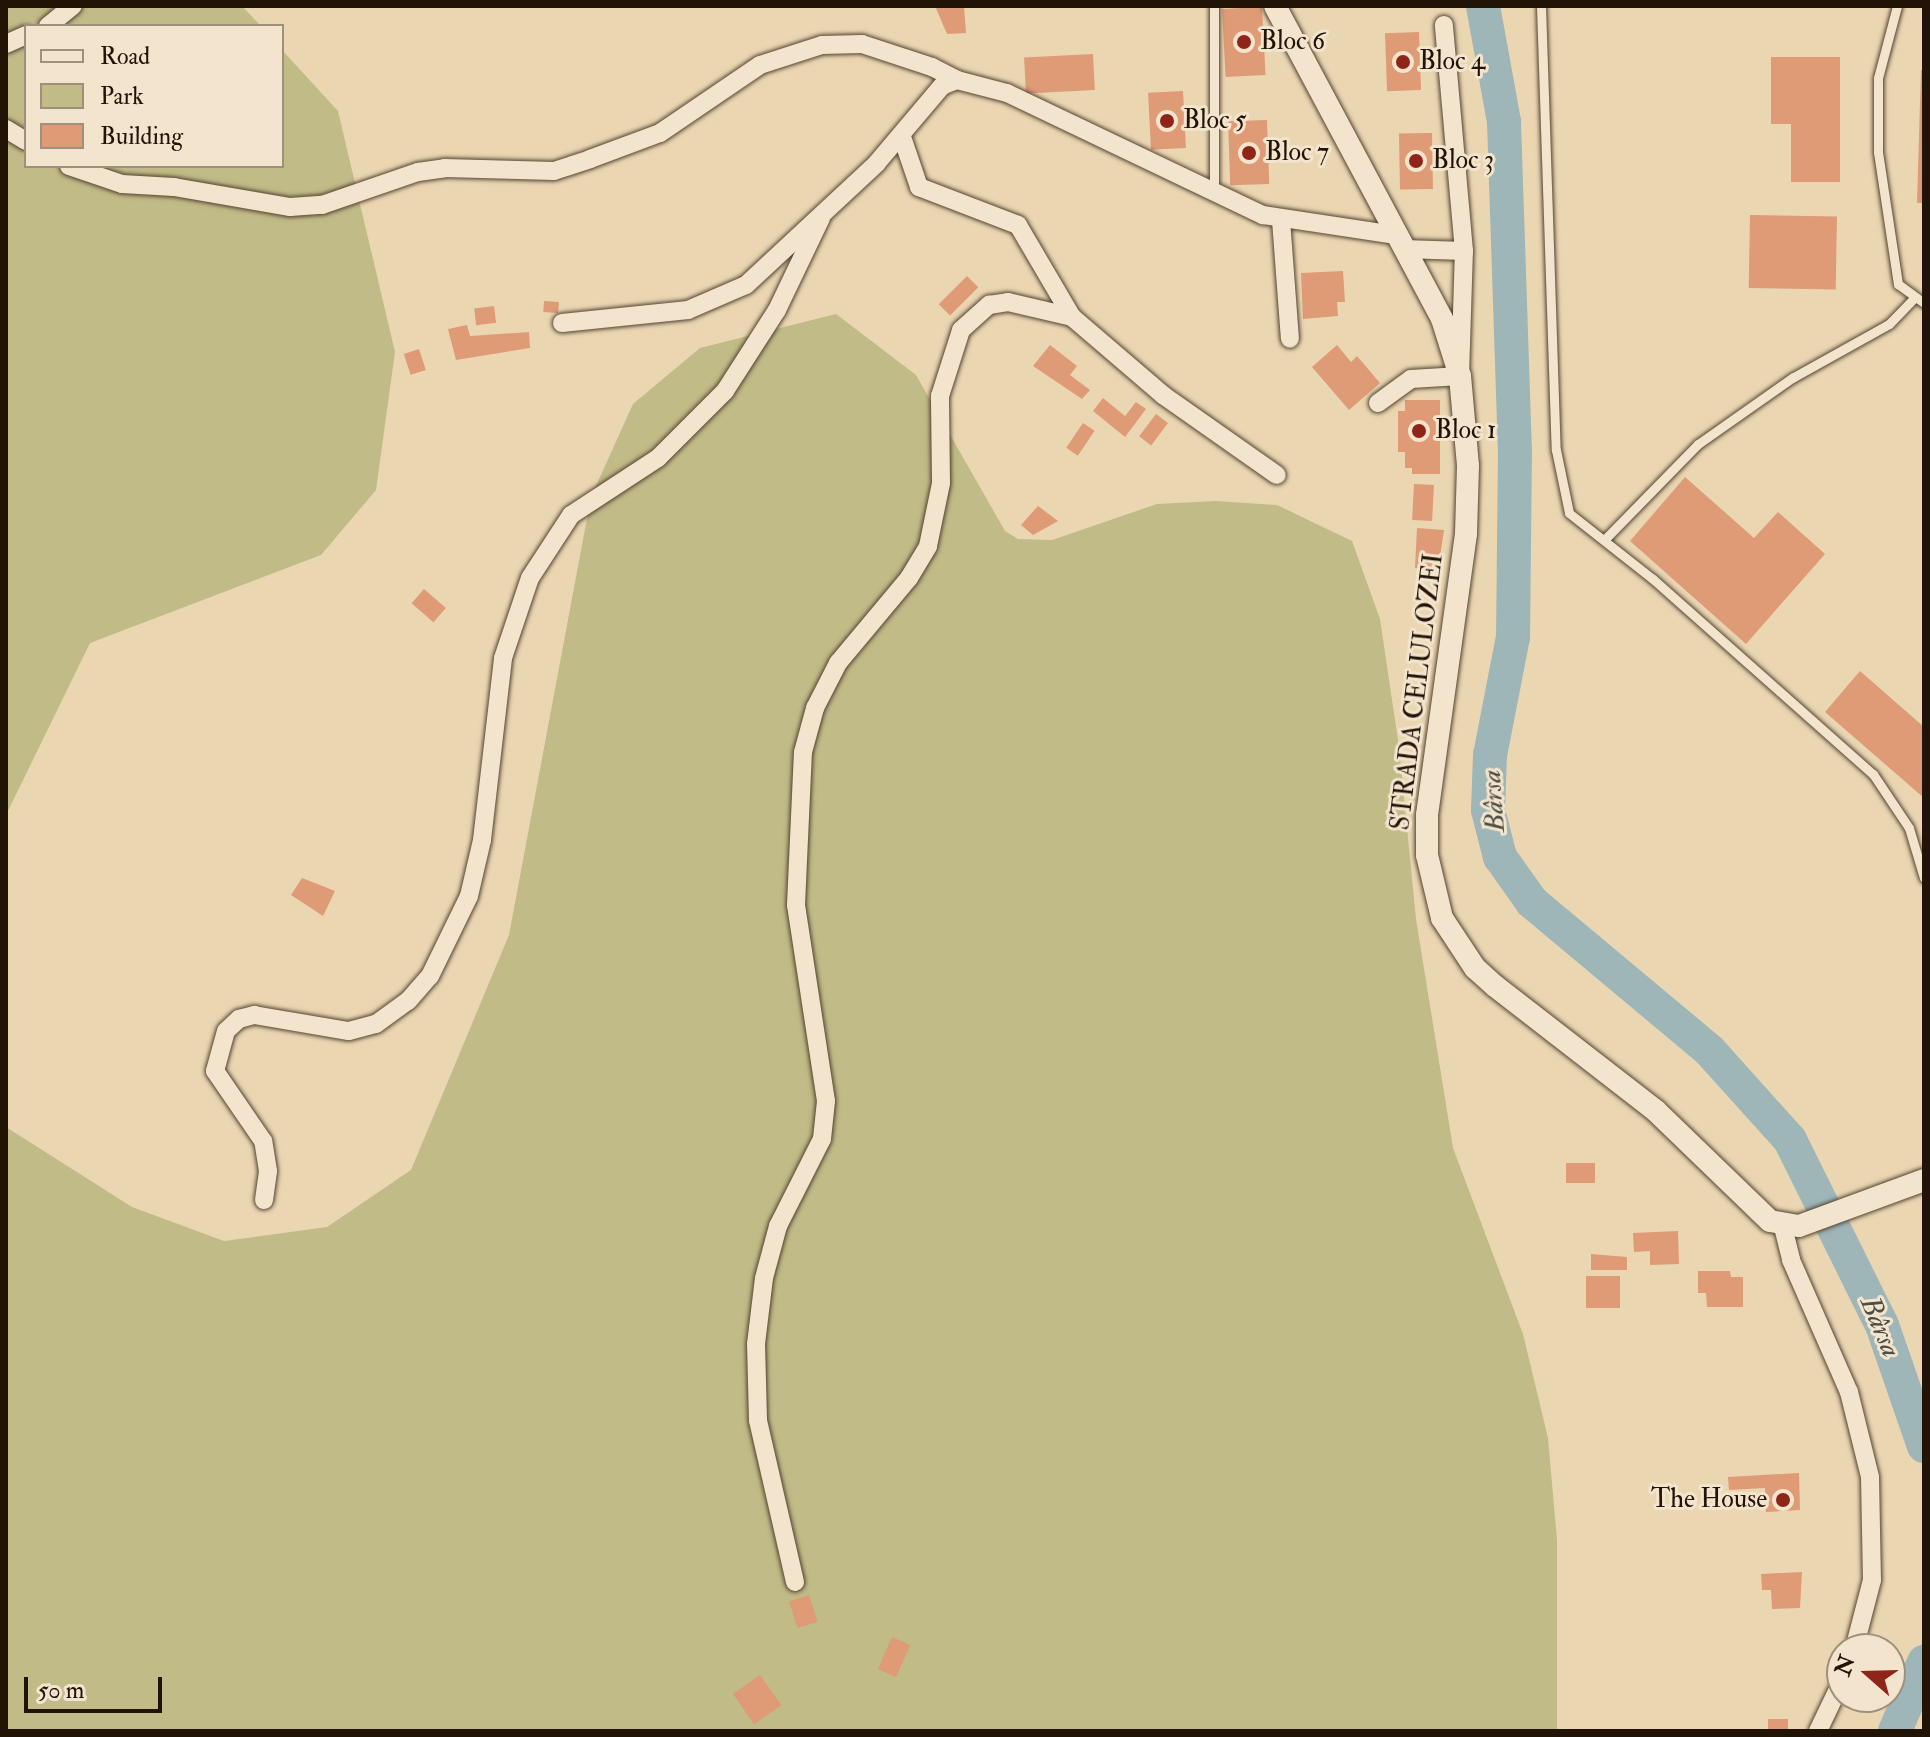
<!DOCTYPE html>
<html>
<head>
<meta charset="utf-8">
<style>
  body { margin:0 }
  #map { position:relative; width:1930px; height:1737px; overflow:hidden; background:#ebd6b2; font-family:"IM FELL Double Pica",serif }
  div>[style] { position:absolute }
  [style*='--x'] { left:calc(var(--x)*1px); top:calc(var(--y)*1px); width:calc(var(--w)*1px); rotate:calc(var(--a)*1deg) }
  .green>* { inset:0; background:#c0bb87 }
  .river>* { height:34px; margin:-17px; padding:0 17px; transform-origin:17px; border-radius:17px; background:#9eb6b8 }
  .building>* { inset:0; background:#df9a76; transform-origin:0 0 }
  .roads { filter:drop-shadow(0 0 2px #544432) drop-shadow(0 0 2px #544432) }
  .service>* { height:9px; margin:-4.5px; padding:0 4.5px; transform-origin:4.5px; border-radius:4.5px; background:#f2e4cd }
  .minor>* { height:18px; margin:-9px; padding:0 9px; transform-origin:9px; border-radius:9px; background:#f2e4cd }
  .tertiary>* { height:22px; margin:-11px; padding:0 11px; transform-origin:11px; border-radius:11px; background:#f2e4cd }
  .dots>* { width:22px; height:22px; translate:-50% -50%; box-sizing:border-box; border:4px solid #f2e4cd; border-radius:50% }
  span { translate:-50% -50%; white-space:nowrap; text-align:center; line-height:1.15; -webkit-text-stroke:6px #f2e4cd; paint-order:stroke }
  .poi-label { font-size:26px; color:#221307 }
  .left { translate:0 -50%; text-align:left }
  .right { translate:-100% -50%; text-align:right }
  .street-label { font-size:26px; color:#221307 }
  .water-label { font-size:28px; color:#4d4c45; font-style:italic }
  .frame { position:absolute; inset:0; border:8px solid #221307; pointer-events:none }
  .legend { position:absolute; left:24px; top:24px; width:260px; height:144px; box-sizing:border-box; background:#f2e4cd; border:2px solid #9f907e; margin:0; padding:10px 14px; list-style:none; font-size:24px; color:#221307 }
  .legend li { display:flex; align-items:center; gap:16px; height:40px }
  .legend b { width:40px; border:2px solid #9f907e }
  .north { position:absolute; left:1826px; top:1633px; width:80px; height:80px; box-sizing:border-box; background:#f2e4cd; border:2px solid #9f907e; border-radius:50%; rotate:290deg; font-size:22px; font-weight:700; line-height:32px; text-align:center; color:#221307 }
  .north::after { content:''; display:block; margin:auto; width:28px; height:36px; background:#8f2418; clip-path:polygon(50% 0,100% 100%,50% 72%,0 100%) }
  .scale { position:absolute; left:24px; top:1677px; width:138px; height:36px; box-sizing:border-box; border:4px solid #221307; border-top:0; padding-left:10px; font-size:24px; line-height:28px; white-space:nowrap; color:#221307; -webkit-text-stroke:6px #f2e4cd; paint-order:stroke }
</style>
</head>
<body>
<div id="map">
  <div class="green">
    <i style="clip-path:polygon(6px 6px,242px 6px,261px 26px,26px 26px,26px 166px,282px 166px,282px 50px,338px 111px,395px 352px,376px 490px,321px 555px,90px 643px,6px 815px)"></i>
    <i style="clip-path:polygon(836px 314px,916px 375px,1005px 531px,1018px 539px,1052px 540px,1157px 504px,1216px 501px,1277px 505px,1352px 541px,1380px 619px,1399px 747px,1416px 919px,1453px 1148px,1523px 1334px,1548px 1438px,1557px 1540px,1557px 1731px,6px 1731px,6px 1127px,132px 1207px,224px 1241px,327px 1227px,411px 1170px,509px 935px,591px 497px,633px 404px,700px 348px)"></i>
  </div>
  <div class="river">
    <i style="--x:1483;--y:6;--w:118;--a:79.7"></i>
    <i style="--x:1504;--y:122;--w:327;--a:88.1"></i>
    <i style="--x:1515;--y:449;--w:188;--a:90.6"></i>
    <i style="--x:1513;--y:637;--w:120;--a:101"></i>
    <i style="--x:1490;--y:755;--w:55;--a:92.1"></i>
    <i style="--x:1488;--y:810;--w:49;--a:75.7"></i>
    <i style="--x:1500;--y:857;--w:55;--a:54.6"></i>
    <i style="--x:1532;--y:902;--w:231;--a:39.9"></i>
    <i style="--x:1709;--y:1050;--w:121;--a:48"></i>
    <i style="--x:1790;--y:1140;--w:207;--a:63.6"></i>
    <i style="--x:1882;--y:1325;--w:128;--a:70.9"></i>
    <i style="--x:1895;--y:1731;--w:75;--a:-67.2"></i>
  </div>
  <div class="building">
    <i style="clip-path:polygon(935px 6px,964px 6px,966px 33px,947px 34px)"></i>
    <i style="left:1262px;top:7px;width:68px;height:40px;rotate:87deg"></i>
    <i style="left:1419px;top:32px;width:58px;height:34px;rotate:88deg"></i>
    <i style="left:1093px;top:54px;width:36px;height:69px;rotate:87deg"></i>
    <i style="clip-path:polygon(1771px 57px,1840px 57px,1840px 182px,1791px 182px,1791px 124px,1771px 124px)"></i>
    <i style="clip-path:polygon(1921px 70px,1924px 70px,1924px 203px,1917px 203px)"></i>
    <i style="left:1183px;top:91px;width:57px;height:35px;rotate:87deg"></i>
    <i style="left:1267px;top:120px;width:64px;height:39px;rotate:88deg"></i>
    <i style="left:1432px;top:133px;width:56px;height:33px;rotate:89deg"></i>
    <i style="left:1750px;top:215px;width:87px;height:73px;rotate:1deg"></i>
    <i style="clip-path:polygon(1343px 271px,1345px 302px,1337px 302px,1338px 316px,1303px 319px,1301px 273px)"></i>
    <i style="left:967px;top:276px;width:16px;height:40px;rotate:45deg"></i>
    <i style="left:544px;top:301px;width:15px;height:11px;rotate:4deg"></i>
    <i style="left:494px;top:306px;width:17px;height:20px;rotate:83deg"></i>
    <i style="clip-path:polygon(467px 325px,470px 336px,529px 332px,530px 348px,456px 360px,448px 329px)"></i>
    <i style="clip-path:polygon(1050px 345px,1077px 366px,1070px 375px,1090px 390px,1082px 399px,1033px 366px)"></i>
    <i style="clip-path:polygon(1337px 345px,1351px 362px,1357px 356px,1380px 383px,1349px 410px,1312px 367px)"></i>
    <i style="left:419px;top:349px;width:22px;height:16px;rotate:72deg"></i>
    <i style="clip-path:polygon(1103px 398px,1125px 416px,1136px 402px,1146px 409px,1125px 437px,1093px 411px)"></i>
    <i style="clip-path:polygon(1405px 400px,1440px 400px,1440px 474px,1412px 474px,1412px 468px,1405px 468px,1405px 452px,1398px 452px,1398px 411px,1405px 411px)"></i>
    <i style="left:1156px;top:414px;width:15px;height:28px;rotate:37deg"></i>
    <i style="left:1083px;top:423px;width:14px;height:30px;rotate:34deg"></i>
    <i style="clip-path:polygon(1685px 477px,1754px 538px,1778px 512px,1825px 554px,1746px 644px,1630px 541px)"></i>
    <i style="left:1414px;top:484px;width:20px;height:36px;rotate:3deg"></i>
    <i style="clip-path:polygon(1038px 506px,1058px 521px,1033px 535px,1021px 525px)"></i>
    <i style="clip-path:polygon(1417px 528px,1444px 530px,1438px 570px,1415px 568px)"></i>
    <i style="left:424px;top:589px;width:29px;height:19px;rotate:41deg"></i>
    <i style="clip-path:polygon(1860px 671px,1924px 727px,1924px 798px,1825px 712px)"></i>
    <i style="clip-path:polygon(302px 878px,335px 891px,323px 916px,291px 895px)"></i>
    <i style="left:1595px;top:1163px;width:20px;height:29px;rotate:90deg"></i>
    <i style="clip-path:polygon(1678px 1231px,1679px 1264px,1650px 1265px,1650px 1251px,1634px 1252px,1633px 1233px)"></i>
    <i style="clip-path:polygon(1591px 1254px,1627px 1257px,1627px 1270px,1591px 1270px)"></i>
    <i style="clip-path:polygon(1698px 1271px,1730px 1271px,1731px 1277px,1743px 1277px,1743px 1307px,1707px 1307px,1706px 1293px,1698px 1293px)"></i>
    <i style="left:1586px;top:1276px;width:34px;height:32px"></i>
    <i style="clip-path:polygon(1799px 1473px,1800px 1510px,1766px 1512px,1765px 1488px,1729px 1490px,1728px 1477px)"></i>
    <i style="clip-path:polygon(1802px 1572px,1800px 1608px,1772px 1609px,1771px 1590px,1762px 1590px,1761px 1574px)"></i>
    <i style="left:809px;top:1595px;width:28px;height:21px;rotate:72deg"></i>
    <i style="left:892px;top:1637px;width:20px;height:35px;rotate:24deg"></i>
    <i style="left:760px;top:1675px;width:37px;height:33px;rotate:55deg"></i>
    <i style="left:1788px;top:1719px;width:12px;height:20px;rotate:90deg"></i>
  </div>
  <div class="roads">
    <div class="service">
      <i style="--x:1214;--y:6;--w:185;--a:90"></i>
      <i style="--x:1541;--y:6;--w:444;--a:88.1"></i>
      <i style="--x:1556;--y:450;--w:64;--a:78.3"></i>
      <i style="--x:1569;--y:513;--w:107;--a:38.2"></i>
      <i style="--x:1653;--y:579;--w:294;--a:41.6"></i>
      <i style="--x:1873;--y:774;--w:65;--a:56.3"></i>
      <i style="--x:1909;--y:828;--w:52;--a:73.3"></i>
      <i style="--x:1897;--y:6;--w:74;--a:104.8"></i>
      <i style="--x:1878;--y:78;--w:74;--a:90"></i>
      <i style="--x:1878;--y:152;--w:134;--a:81.4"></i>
      <i style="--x:1898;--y:284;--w:32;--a:36"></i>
      <i style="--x:1605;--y:539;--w:133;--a:-45.6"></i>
      <i style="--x:1698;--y:444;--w:115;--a:-35.1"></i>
      <i style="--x:1792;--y:378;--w:111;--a:-29.1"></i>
      <i style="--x:1889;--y:324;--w:35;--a:-46"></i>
    </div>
    <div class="minor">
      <i style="--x:48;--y:26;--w:32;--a:-39"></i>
      <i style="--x:6;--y:44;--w:22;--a:-24"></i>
      <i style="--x:6;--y:129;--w:23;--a:31"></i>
      <i style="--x:902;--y:137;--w:53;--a:71.2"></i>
      <i style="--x:919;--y:187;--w:106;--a:21"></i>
      <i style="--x:1018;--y:225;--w:107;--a:59.6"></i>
      <i style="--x:1072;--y:317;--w:120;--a:40.6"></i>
      <i style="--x:1163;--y:395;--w:139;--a:35.1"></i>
      <i style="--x:69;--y:166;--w:56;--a:18.8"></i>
      <i style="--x:122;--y:184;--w:52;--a:3.3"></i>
      <i style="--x:174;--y:187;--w:118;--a:9.8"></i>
      <i style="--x:290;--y:207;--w:32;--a:-4"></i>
      <i style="--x:322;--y:205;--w:102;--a:-19"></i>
      <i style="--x:418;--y:172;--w:27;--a:-8"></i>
      <i style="--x:445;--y:168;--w:109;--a:1.6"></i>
      <i style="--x:554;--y:171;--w:38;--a:-18"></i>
      <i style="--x:590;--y:159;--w:75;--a:-20.4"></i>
      <i style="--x:660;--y:133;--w:121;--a:-34.2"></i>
      <i style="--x:760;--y:65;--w:65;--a:-17.9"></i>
      <i style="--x:822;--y:45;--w:40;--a:-1.4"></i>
      <i style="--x:862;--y:44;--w:74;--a:18.2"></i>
      <i style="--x:932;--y:67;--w:28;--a:27"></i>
      <i style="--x:1281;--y:220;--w:119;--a:85.7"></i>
      <i style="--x:1404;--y:249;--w:60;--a:1.9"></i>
      <i style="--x:562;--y:323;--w:127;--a:-5.9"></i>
      <i style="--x:688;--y:310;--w:63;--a:-23.3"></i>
      <i style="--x:746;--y:285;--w:178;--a:-42.9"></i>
      <i style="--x:876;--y:164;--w:102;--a:-49.8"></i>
      <i style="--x:942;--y:86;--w:16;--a:-22"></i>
      <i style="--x:957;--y:80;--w:52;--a:14.6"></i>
      <i style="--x:1007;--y:93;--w:284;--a:25.5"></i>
      <i style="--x:1263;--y:215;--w:134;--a:8.6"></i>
      <i style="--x:1378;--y:403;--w:41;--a:-36"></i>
      <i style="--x:1411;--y:379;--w:49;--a:-3.5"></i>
      <i style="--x:1460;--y:376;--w:125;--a:-88.2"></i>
      <i style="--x:1464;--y:251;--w:227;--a:-95.1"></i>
      <i style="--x:264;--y:1200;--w:29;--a:-82"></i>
      <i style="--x:268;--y:1171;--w:30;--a:-99"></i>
      <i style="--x:263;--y:1141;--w:85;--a:-124.4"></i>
      <i style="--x:215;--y:1071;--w:41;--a:-74.6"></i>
      <i style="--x:226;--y:1031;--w:18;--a:-43"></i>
      <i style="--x:239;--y:1019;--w:16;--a:-15"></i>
      <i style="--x:254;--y:1015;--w:96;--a:9.6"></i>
      <i style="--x:349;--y:1031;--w:28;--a:-15"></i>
      <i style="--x:376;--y:1024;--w:39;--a:-36"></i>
      <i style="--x:408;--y:1001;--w:33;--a:-49"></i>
      <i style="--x:430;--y:976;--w:89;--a:-64"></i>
      <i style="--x:469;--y:896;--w:57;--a:-76.9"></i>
      <i style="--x:482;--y:840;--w:183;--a:-83.4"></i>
      <i style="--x:503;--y:658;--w:84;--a:-71.4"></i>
      <i style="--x:530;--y:578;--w:75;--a:-56.9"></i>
      <i style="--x:571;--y:515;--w:104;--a:-33.2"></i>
      <i style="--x:658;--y:458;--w:95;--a:-45"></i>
      <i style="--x:725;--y:391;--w:96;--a:-57.3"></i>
      <i style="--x:777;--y:310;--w:102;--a:-64.4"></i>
      <i style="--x:1783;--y:1227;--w:34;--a:76"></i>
      <i style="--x:1791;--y:1260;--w:144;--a:66.3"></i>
      <i style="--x:1849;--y:1392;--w:88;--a:76.1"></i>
      <i style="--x:1870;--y:1477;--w:103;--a:88.9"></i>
      <i style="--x:1872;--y:1580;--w:71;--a:104.6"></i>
      <i style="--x:795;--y:1582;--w:166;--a:-102.9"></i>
      <i style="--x:758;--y:1420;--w:76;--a:-91.5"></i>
      <i style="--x:756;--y:1344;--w:66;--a:-83.1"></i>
      <i style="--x:764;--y:1278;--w:54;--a:-74.9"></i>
      <i style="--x:778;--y:1226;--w:97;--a:-63.2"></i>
      <i style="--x:822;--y:1139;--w:38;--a:-84"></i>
      <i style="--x:826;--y:1101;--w:198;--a:-98.7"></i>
      <i style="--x:796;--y:905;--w:153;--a:-87.4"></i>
      <i style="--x:803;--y:752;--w:46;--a:-74.7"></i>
      <i style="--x:815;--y:708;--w:51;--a:-62.9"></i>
      <i style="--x:838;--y:663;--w:111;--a:-50.1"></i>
      <i style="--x:909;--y:578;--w:37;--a:-59"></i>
      <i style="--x:928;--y:546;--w:64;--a:-78.3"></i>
      <i style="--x:941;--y:483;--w:87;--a:-90.7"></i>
      <i style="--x:940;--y:396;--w:69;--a:-72.3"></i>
      <i style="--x:961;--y:330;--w:38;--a:-42"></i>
      <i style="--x:989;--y:305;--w:19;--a:-9"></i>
      <i style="--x:1008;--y:302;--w:66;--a:13.2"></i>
      <i style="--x:1818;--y:1731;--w:55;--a:-64.4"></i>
    </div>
    <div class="tertiary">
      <i style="--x:1275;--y:6;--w:355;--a:61.9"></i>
      <i style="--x:1442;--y:319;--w:60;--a:72.5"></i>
      <i style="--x:1460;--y:376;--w:90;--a:84.9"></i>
      <i style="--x:1468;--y:466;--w:68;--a:91.7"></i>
      <i style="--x:1466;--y:534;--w:284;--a:97.9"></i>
      <i style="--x:1427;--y:815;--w:40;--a:90"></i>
      <i style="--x:1427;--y:855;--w:65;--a:76.6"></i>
      <i style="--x:1442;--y:918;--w:60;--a:56.6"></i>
      <i style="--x:1475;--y:968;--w:27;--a:42"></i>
      <i style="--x:1495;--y:986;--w:204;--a:37.8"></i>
      <i style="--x:1656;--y:1111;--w:158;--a:44"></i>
      <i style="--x:1770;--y:1221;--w:29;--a:10"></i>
      <i style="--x:1799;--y:1226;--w:133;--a:-20.2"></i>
    </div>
  </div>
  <div class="dots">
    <i style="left:1244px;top:42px;background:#8f2418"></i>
    <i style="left:1403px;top:62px;background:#8f2418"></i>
    <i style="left:1167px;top:121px;background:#8f2418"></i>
    <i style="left:1249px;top:153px;background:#8f2418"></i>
    <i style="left:1416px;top:161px;background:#8f2418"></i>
    <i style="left:1419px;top:431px;background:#8f2418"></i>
    <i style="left:1783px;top:1500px;background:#8f2418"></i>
  </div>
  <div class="poi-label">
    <span class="left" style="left:1260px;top:42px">Bloc 6</span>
    <span class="left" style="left:1419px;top:62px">Bloc 4</span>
    <span class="left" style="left:1183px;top:121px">Bloc 5</span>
    <span class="left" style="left:1265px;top:153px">Bloc 7</span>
    <span class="left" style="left:1432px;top:161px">Bloc 3</span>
    <span class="left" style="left:1435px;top:431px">Bloc 1</span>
    <span class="right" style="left:1767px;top:1500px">The House</span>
  </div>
  <div class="street-label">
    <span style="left:1418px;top:692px;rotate:-83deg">STRADA CELULOZEI</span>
  </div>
  <div class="water-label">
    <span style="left:1494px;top:801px;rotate:-94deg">Bârsa</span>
    <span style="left:1880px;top:1327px;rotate:67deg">Bârsa</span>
  </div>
  <div class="frame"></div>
  <ul class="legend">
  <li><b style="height:10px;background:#f2e4cd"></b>Road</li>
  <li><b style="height:22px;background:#c0bb87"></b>Park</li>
  <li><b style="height:22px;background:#df9a76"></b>Building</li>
  </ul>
  <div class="north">N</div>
  <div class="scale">50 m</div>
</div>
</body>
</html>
